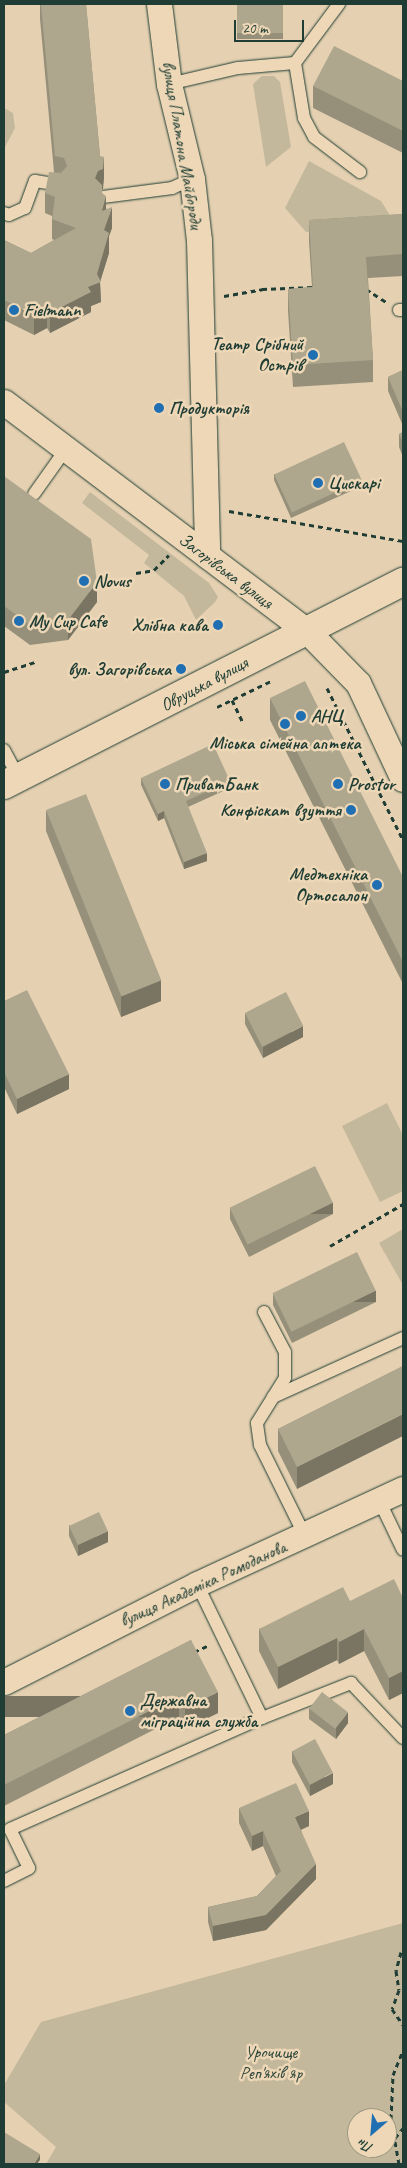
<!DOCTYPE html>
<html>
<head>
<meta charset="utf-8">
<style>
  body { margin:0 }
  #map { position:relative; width:407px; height:2168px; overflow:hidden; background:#e5d1b1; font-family:Caveat,sans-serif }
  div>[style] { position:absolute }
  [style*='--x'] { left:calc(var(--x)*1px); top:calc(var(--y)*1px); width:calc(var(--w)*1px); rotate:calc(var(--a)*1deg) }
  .green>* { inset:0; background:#c4b89c }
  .path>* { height:3px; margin-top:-1.5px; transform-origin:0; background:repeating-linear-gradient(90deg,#1f3d34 0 5px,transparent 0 9px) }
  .roads { filter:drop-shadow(0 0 1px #1f3d34) drop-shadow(0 0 1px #1f3d34) }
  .lane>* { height:12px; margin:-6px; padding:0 6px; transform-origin:6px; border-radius:6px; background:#edd7b6 }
  .street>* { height:25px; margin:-12.5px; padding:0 12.5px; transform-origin:12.5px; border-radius:12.5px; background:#edd7b6 }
  .secondary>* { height:28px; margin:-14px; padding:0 14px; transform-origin:14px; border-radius:14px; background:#edd7b6 }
  .wall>* { inset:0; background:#96907a; transform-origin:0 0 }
  .shaded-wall>* { inset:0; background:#7a7563; transform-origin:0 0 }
  .building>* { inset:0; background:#aea78e; transform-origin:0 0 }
  .dots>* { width:14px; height:14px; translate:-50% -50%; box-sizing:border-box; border:2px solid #edd7b6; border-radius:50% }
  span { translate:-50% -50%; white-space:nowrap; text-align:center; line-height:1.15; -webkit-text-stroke:5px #edd7b6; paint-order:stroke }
  .street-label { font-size:18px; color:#1f3d34 }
  .poi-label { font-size:18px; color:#1f3d34; font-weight:700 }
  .left { translate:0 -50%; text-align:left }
  .right { translate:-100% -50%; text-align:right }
  .park-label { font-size:18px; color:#30493e }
  .frame { position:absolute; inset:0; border:5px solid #1f3d34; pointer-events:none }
  .north { position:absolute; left:347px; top:2108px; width:50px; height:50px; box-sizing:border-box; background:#edd7b6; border:1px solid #9b9982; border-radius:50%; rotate:207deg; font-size:14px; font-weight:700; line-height:20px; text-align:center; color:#1f3d34 }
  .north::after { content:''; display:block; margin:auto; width:18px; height:22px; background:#1f6fb2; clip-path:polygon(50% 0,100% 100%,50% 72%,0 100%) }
  .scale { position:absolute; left:234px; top:20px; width:70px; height:22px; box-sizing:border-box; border:2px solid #1f3d34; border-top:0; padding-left:6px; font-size:15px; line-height:18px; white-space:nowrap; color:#1f3d34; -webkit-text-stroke:4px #edd7b6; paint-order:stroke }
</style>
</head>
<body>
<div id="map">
  <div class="green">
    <i style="clip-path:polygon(262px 76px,274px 76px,280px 82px,291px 147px,266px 167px,253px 84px)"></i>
    <i style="clip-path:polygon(4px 108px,13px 113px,15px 128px,4px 149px)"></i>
    <i style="clip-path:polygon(309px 161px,381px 201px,391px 217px,333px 231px,306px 232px,285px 208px)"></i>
    <i style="clip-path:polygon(90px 492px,209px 583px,218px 597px,215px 602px,196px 620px,184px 596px,144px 563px,149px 555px,82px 503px)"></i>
    <i style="clip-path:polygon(387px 1103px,403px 1135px,403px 1191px,380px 1202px,342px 1126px)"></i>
    <i style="clip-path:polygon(403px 1229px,403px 1285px,379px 1243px)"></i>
    <i style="clip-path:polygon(evenodd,403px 1923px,403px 2164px,46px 2164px,56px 2147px,4px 2102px,4px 2085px,41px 2022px,403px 1923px,357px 2118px,387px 2118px,387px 2148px,357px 2148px,357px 2118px)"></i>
  </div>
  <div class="path">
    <i style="--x:366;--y:289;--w:24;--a:33"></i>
    <i style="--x:224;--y:296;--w:39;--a:-10"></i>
    <i style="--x:262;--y:289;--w:52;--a:-2.2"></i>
    <i style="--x:229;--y:511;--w:177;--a:9.8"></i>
    <i style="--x:136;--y:573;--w:18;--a:-9"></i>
    <i style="--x:154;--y:570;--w:21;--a:-45"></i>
    <i style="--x:4;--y:672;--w:33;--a:-18"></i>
    <i style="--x:327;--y:688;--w:170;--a:63.4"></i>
    <i style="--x:232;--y:700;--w:25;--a:64"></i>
    <i style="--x:217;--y:707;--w:60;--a:-25.7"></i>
    <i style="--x:330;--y:1246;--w:84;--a:-29.9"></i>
    <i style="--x:194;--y:1652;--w:17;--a:-25"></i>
    <i style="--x:401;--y:1952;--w:20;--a:105"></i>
    <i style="--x:396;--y:1971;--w:19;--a:81"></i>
    <i style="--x:399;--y:1990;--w:20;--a:110"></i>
    <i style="--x:392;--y:2009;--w:19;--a:55"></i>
    <i style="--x:395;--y:2138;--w:13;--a:-51"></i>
    <i style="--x:399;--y:2164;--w:46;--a:-100.1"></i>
    <i style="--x:391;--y:2119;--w:44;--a:-87.4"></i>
    <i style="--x:393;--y:2075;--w:27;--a:-68"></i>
  </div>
  <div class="roads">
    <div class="lane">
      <i style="--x:295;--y:63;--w:56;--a:80.7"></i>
      <i style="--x:304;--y:118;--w:21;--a:62"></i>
      <i style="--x:314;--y:137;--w:58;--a:37.3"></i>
      <i style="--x:169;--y:84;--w:71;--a:-13.1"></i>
      <i style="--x:238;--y:68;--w:57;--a:-5"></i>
      <i style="--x:295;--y:63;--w:74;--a:-53.3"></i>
      <i style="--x:103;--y:197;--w:70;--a:-7.4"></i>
      <i style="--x:172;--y:188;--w:22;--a:-24"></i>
      <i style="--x:4;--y:213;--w:5;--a:22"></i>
      <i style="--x:9;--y:215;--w:17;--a:-24"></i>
      <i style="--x:25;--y:208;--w:29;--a:-70"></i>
      <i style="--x:35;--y:181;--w:24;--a:9"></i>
      <i style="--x:399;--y:310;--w:4;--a:0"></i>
      <i style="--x:34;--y:494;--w:55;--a:-54.6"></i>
      <i style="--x:4;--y:750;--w:32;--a:62"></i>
      <i style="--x:264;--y:1312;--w:45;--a:62.3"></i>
      <i style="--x:285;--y:1352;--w:26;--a:90"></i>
      <i style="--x:285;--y:1378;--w:22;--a:122"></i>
      <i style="--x:379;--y:1500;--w:55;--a:64.4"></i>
      <i style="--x:305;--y:1536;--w:102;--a:-116.3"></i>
      <i style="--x:260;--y:1445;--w:22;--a:-98"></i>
      <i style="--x:257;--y:1423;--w:31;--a:-58"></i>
      <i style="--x:273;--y:1397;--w:143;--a:-24.4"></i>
      <i style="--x:197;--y:1584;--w:149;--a:64.1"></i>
      <i style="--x:4;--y:1881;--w:28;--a:-27"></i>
      <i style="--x:29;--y:1868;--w:43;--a:-116"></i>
      <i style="--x:10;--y:1829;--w:275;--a:-23.8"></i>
      <i style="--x:262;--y:1718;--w:96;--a:-21.5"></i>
      <i style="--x:351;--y:1683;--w:76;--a:46.6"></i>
    </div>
    <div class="street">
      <i style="--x:159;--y:4;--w:81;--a:82.9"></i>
      <i style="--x:169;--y:84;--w:98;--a:76.4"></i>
      <i style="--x:192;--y:179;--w:61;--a:83.5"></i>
      <i style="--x:199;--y:240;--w:316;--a:88.5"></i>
      <i style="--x:4;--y:402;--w:380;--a:37.1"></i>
      <i style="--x:307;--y:631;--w:73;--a:45.6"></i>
      <i style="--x:358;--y:683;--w:106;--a:64.9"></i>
      <i style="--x:4;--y:1682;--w:216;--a:-26.9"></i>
      <i style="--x:197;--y:1584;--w:227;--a:-24.8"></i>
    </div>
    <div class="secondary">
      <i style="--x:4;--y:785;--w:448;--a:-27"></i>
    </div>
  </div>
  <div class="wall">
    <i style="clip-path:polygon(40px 4px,86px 4px,100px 156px,104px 177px,102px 194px,112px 228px,109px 236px,109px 253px,100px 282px,101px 302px,91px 306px,91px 312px,50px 333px,47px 328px,34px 335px,4px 320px,4px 240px,31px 253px,54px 240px,52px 239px,52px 216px,45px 213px,45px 193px,54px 172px,40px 19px)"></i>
    <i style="left:237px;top:4px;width:46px;height:35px"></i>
    <i style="clip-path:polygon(402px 4px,403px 4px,403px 32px)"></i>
    <i style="clip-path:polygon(403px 81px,403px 153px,313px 108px,313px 86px)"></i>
    <i style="clip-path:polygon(403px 214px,403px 276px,368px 278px,373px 360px,373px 382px,293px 387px,288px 311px,288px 289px,312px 287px,309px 242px,309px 220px)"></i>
    <i style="clip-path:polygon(403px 370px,403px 426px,388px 391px,388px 377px)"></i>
    <i style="clip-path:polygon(403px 432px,403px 457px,399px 447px,399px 434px)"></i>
    <i style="clip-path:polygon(274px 474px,362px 486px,291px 518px,274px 480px)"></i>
    <i style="clip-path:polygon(4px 476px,97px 602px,68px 640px,30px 645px,4px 626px)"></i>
    <i style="clip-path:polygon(270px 698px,403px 877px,403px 984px,270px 720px)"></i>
    <i style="clip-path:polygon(141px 778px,230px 788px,188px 807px,207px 861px,184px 869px,164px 818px,158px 821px,141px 785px)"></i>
    <i style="clip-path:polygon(46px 810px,161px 1001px,121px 1017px,46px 831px)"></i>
    <i style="clip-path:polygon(4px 1001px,69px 1089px,17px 1114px,4px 1087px)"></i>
    <i style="clip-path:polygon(245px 1013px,303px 1037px,263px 1058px,245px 1024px)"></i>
    <i style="clip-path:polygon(230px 1208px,333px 1214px,249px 1257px,230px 1219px)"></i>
    <i style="clip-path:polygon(273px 1294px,376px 1302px,292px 1343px,273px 1305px)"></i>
    <i style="clip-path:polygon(403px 1366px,297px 1489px,278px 1451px,278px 1429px)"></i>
    <i style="clip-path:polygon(69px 1525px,108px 1542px,78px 1556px,69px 1536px)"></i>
    <i style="clip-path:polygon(403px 1598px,403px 1693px,389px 1700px,364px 1651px,339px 1664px,337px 1660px,278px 1689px,259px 1651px,259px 1629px,350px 1601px)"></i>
    <i style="clip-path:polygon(191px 1640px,218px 1713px,185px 1729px,179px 1717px,4px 1806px,4px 1735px)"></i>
    <i style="clip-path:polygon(309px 1708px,348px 1723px,336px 1739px,309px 1719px)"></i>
    <i style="clip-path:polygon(292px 1751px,333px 1784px,310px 1796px,292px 1762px)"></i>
    <i style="clip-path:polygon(239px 1808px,309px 1826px,301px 1830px,316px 1879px,266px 1930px,213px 1941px,208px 1922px,208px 1907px,257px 1896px,276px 1876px,263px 1846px,252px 1851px,239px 1823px)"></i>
  </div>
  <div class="shaded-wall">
    <i style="clip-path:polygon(104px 157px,104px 177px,103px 189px,102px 189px,102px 205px,106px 196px,106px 216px,102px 231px,95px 178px)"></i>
    <i style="clip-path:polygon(112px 207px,112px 228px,109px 236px,109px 253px,100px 282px,101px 302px,91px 306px,91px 312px,50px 333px,50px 313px,88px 287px,97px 274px,104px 230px)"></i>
    <i style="clip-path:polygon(47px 308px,47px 328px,34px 335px,34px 315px)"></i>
    <i style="left:362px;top:480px;width:6px;height:78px;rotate:90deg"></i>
    <i style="clip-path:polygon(97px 582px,97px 602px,68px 640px,68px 620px)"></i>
    <i style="left:230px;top:781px;width:7px;height:48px;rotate:90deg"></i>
    <i style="clip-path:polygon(164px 811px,164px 818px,158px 821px,158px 814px)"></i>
    <i style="clip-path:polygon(207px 853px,207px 861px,184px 869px,184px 862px)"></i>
    <i style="clip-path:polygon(161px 980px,161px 1001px,121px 1017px,121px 996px)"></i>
    <i style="clip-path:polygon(303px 1026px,303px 1037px,263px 1058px,263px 1047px)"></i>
    <i style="clip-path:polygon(69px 1074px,69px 1089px,17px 1114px,17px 1099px)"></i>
    <i style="left:333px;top:1203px;width:11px;height:94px;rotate:90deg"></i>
    <i style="left:376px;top:1291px;width:11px;height:93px;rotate:90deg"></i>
    <i style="clip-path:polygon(403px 1414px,403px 1436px,297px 1489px,297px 1467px)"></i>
    <i style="clip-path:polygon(108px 1531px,108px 1542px,78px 1556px,78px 1545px)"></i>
    <i style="clip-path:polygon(364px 1629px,364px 1651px,339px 1664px,339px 1642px)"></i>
    <i style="clip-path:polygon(337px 1638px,337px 1660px,278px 1689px,278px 1667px)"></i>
    <i style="clip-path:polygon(403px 1671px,403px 1693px,389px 1700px,389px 1678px)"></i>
    <i style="clip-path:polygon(218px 1692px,218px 1713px,185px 1729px,185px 1709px)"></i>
    <i style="left:179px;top:1696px;width:21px;height:196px;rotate:90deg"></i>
    <i style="clip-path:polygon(348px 1712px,348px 1723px,336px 1739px,336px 1728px)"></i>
    <i style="clip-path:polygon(333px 1773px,333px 1784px,310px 1796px,310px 1785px)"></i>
    <i style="clip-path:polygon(309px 1811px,309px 1826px,295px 1832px,295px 1817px)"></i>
    <i style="clip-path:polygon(263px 1831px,263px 1846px,252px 1851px,252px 1836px)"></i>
    <i style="clip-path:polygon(316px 1864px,316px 1879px,266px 1930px,213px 1941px,213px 1926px)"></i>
    <i style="clip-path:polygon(40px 2154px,40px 2160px,37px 2164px,34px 2164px)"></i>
  </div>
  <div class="building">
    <i style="clip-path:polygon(41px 4px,86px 4px,100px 156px,104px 157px,103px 169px,98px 171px,95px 178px,102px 185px,102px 193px,106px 196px,102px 211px,112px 207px,104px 230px,109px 233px,97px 274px,101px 282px,88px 287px,91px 292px,50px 313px,47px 308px,34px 315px,4px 300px,4px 240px,31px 253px,76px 228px,52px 219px,55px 197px,45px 193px,49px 172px,61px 173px,67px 166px,64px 158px,55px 156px)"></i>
    <i style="left:237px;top:4px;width:46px;height:29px"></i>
    <i style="clip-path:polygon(334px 46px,403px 81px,403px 131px,313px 86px)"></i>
    <i style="clip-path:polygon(403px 214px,403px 254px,366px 257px,373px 360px,293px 365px,288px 289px,313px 287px,309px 220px)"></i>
    <i style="clip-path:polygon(403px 370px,403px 412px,388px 377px)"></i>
    <i style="clip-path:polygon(403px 432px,403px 443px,399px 434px)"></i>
    <i style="left:344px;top:442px;width:42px;height:77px;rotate:65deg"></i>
    <i style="clip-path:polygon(4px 476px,91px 539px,97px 582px,68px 620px,30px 625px,4px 606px)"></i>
    <i style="clip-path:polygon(305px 681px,403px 877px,403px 962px,270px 698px)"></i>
    <i style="clip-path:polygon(213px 744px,230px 781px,186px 801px,207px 853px,184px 862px,164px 811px,158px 814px,141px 778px)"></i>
    <i style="left:86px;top:794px;width:201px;height:43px;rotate:68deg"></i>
    <i style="clip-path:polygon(27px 990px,69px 1074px,17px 1099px,4px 1072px,4px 1001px)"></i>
    <i style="left:286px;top:992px;width:38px;height:46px;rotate:63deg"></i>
    <i style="left:315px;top:1166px;width:41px;height:95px;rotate:64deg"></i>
    <i style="left:357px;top:1252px;width:43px;height:94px;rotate:64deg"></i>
    <i style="clip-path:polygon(403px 1366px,403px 1414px,297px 1467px,278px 1429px)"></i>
    <i style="left:99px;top:1512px;width:21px;height:33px;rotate:65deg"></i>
    <i style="clip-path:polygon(394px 1579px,403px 1598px,403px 1671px,389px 1678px,364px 1629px,339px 1642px,337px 1638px,278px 1667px,259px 1629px,343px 1587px,350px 1601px)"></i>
    <i style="clip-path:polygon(191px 1640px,218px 1692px,185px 1709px,179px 1696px,4px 1785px,4px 1735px)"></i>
    <i style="left:322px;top:1692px;width:33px;height:21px;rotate:38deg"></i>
    <i style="left:315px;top:1739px;width:38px;height:26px;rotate:62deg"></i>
    <i style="clip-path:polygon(296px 1783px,309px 1811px,295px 1817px,316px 1864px,266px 1915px,213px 1926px,208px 1907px,257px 1896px,281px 1871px,263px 1831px,252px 1836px,239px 1808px)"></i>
    <i style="clip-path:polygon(4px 2132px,40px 2154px,34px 2164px,4px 2164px)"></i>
  </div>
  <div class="dots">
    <i style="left:14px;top:310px;background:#1f6fb2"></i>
    <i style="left:313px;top:355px;background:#1f6fb2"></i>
    <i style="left:159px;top:408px;background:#1f6fb2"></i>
    <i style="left:318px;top:483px;background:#1f6fb2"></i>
    <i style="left:84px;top:581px;background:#1f6fb2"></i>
    <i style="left:19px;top:621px;background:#1f6fb2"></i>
    <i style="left:218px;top:625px;background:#1f6fb2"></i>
    <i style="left:181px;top:669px;background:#1f6fb2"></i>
    <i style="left:301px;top:716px;background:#1f6fb2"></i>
    <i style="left:285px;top:724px;background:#1f6fb2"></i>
    <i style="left:165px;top:784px;background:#1f6fb2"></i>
    <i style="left:338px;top:784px;background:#1f6fb2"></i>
    <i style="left:351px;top:810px;background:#1f6fb2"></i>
    <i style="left:377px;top:885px;background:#1f6fb2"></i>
    <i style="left:130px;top:1711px;background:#1f6fb2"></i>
  </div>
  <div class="street-label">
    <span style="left:182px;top:145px;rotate:80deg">вулиця Платона Майбороди</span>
    <span style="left:226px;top:571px;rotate:37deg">Загорівська вулиця</span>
    <span style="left:204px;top:684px;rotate:-28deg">Овруцька вулиця</span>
    <span style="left:203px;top:1584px;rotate:-25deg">вулиця Академіка Ромоданова</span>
  </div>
  <div class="poi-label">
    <span class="left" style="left:24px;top:310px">Fielmann</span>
    <span class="right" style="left:303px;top:355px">Театр Срібний<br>Острів</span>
    <span class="left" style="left:169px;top:408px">Продукторія</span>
    <span class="left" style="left:328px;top:483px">Цискарі</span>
    <span class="left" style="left:94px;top:581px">Novus</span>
    <span class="left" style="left:29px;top:621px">My Cup Cafe</span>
    <span class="right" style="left:208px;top:625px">Хлібна кава</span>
    <span class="right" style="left:171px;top:669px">вул. Загорівська</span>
    <span class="left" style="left:311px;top:716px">АНЦ</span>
    <span style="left:285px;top:743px">Міська сімейна аптека</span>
    <span class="left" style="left:175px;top:784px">ПриватБанк</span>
    <span class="left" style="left:348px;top:784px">Prostor</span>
    <span class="right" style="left:341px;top:810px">Конфіскат взуття</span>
    <span class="right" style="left:367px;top:885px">Медтехніка<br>Ортосалон</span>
    <span class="left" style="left:140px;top:1711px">Державна<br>міграційна служба</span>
  </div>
  <div class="park-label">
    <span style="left:271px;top:2063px">Урочище<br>Реп'яхів яр</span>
  </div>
  <div class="frame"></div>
  <div class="north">Пн</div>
  <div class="scale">20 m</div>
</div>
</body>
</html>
